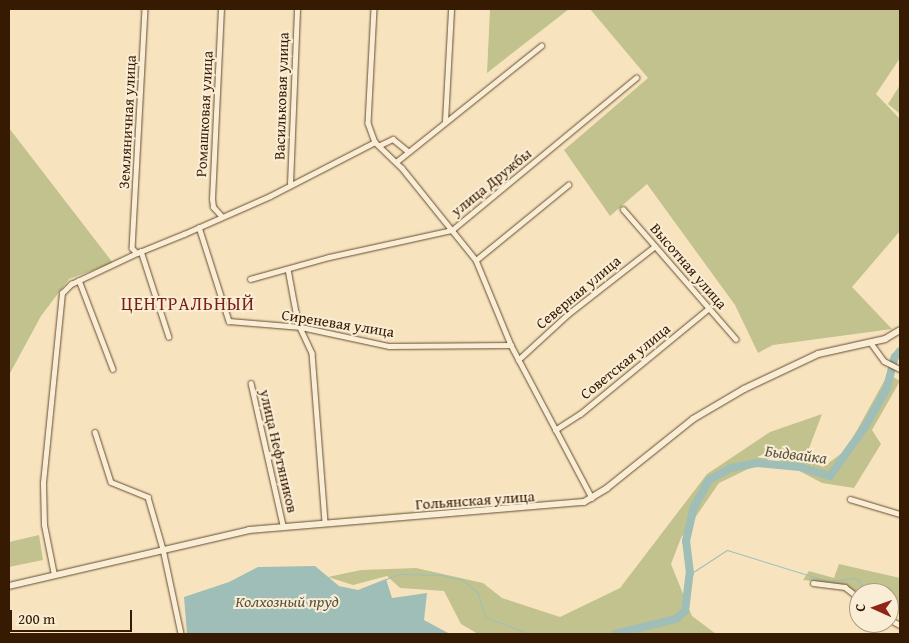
<!DOCTYPE html>
<html>
<head>
<meta charset="utf-8">
<style>
  body { margin:0 }
  #map { position:relative; width:909px; height:643px; overflow:hidden; background:#f7e4bf; font-family:"Gentium Book Plus",serif }
  div>[style] { position:absolute }
  [style*='--x'] { left:calc(var(--x)*1px); top:calc(var(--y)*1px); width:calc(var(--w)*1px); rotate:calc(var(--a)*1deg) }
  .green>* { inset:0; background:#c2c28e }
  .water>* { inset:0; background:#9ebeb7 }
  .stream>* { height:1px; margin:-0.5px; padding:0 0.5px; transform-origin:0.5px; border-radius:0.5px; background:#9ebeb7 }
  .river>* { height:8px; margin:-4px; padding:0 4px; transform-origin:4px; border-radius:4px; background:#9ebeb7 }
  .roads { filter:drop-shadow(0 0 1px #664c30) drop-shadow(0 0 1px #664c30) }
  .street>* { height:4.5px; margin:-2.25px; padding:0 2.25px; transform-origin:2.25px; border-radius:2.25px; background:#faedd5 }
  .secondary>* { height:6px; margin:-3px; padding:0 3px; transform-origin:3px; border-radius:3px; background:#faedd5 }
  span { translate:-50% -50%; white-space:nowrap; text-align:center; line-height:1.15; -webkit-text-stroke:4px #faedd5; paint-order:stroke }
  .street-label { font-size:15px; color:#361a01 }
  .water-label { font-size:16px; color:#5a5341; font-style:italic }
  .quarter-label { font-size:18px; color:#7a1f14; letter-spacing:1px }
  .frame { position:absolute; inset:0; border:10px solid #361a01; pointer-events:none }
  .north { position:absolute; left:849px; top:583px; width:50px; height:50px; box-sizing:border-box; background:#faedd5; border:1px solid #ac9980; border-radius:50%; rotate:272deg; font-size:14px; font-weight:700; line-height:20px; text-align:center; color:#361a01 }
  .north::after { content:''; display:block; margin:auto; width:18px; height:22px; background:#8f2418; clip-path:polygon(50% 0,100% 100%,50% 72%,0 100%) }
  .scale { position:absolute; left:10px; top:610px; width:122px; height:22px; box-sizing:border-box; border:2px solid #361a01; border-top:0; padding-left:6px; font-size:15px; line-height:18px; white-space:nowrap; color:#361a01; -webkit-text-stroke:4px #faedd5; paint-order:stroke }
</style>
</head>
<body>
<div id="map">
  <div class="green">
    <i style="clip-path:polygon(490px 9px,569px 9px,487px 73px)"></i>
    <i style="clip-path:polygon(590px 9px,900px 9px,900px 58px,876px 94px,900px 119px,900px 231px,852px 287px,892px 329px,773px 345px,758px 353px,735px 305px,647px 184px,610px 216px,564px 150px,648px 78px)"></i>
    <i style="clip-path:polygon(900px 85px,900px 114px,888px 104px)"></i>
    <i style="clip-path:polygon(9px 128px,113px 263px,69px 279px,41px 316px,9px 375px)"></i>
    <i style="clip-path:polygon(888px 374px,900px 381px,872px 430px,881px 444px,854px 488px,822px 483px,773px 457px,719px 483px,681px 538px,671px 564px,692px 616px,716px 634px,478px 634px,461px 624px,444px 591px,400px 588px,387px 576px,353px 585px,328px 577px,361px 570px,416px 568px,483px 583px,502px 598px,560px 617px,620px 588px,707px 474px,770px 432px,822px 414px,805px 459px,823px 467px,846px 450px)"></i>
    <i style="clip-path:polygon(39px 535px,43px 560px,9px 567px,9px 542px)"></i>
    <i style="clip-path:polygon(839px 564px,900px 578px,900px 614px,889px 609px,889px 593px,859px 595px,833px 583px,803px 580px,809px 571px,834px 578px)"></i>
  </div>
  <div class="water">
    <i style="clip-path:polygon(315px 566px,339px 586px,358px 590px,386px 579px,392px 598px,427px 593px,424px 620px,450px 634px,187px 634px,184px 597px,229px 582px,258px 567px)"></i>
  </div>
  <div class="stream">
    <i style="--x:690;--y:574;--w:44;--a:-33"></i>
    <i style="--x:727;--y:550;--w:105;--a:17.2"></i>
    <i style="--x:827;--y:581;--w:28;--a:-6"></i>
    <i style="--x:855;--y:578;--w:6;--a:31"></i>
    <i style="--x:860;--y:581;--w:13;--a:67"></i>
    <i style="--x:386;--y:579;--w:14;--a:-21"></i>
    <i style="--x:399;--y:574;--w:42;--a:1.4"></i>
    <i style="--x:441;--y:575;--w:23;--a:13"></i>
    <i style="--x:463;--y:580;--w:20;--a:41"></i>
    <i style="--x:478;--y:593;--w:25;--a:74"></i>
    <i style="--x:485;--y:617;--w:48;--a:20.7"></i>
    <i style="--x:889;--y:610;--w:12;--a:-20"></i>
  </div>
  <div class="river">
    <i style="--x:615;--y:634;--w:63;--a:-13.8"></i>
    <i style="--x:676;--y:619;--w:12;--a:-42"></i>
    <i style="--x:685;--y:611;--w:38;--a:-83"></i>
    <i style="--x:690;--y:573;--w:32;--a:-97"></i>
    <i style="--x:686;--y:541;--w:35;--a:-77"></i>
    <i style="--x:694;--y:507;--w:31;--a:-61"></i>
    <i style="--x:709;--y:480;--w:25;--a:-29"></i>
    <i style="--x:731;--y:468;--w:25;--a:-11"></i>
    <i style="--x:756;--y:463;--w:44;--a:5.2"></i>
    <i style="--x:800;--y:467;--w:31;--a:17"></i>
    <i style="--x:830;--y:476;--w:60;--a:-54.5"></i>
    <i style="--x:865;--y:427;--w:45;--a:-60.6"></i>
    <i style="--x:887;--y:388;--w:32;--a:-76"></i>
    <i style="--x:895;--y:357;--w:8;--a:-50"></i>
  </div>
  <div class="roads">
    <div class="street">
      <i style="--x:145;--y:9;--w:239;--a:93.1"></i>
      <i style="--x:132;--y:248;--w:7;--a:45"></i>
      <i style="--x:137;--y:253;--w:51;--a:-22"></i>
      <i style="--x:184;--y:234;--w:94;--a:-23.8"></i>
      <i style="--x:270;--y:196;--w:118;--a:-27.2"></i>
      <i style="--x:375;--y:142;--w:37;--a:44"></i>
      <i style="--x:402;--y:168;--w:118;--a:51.2"></i>
      <i style="--x:476;--y:260;--w:92;--a:67.6"></i>
      <i style="--x:511;--y:345;--w:173;--a:62.1"></i>
      <i style="--x:374;--y:9;--w:114;--a:93"></i>
      <i style="--x:368;--y:123;--w:20;--a:70"></i>
      <i style="--x:445;--y:121;--w:112;--a:-86.9"></i>
      <i style="--x:380;--y:145;--w:14;--a:-25"></i>
      <i style="--x:393;--y:139;--w:19;--a:39"></i>
      <i style="--x:396;--y:162;--w:186;--a:-38.7"></i>
      <i style="--x:290;--y:184;--w:175;--a:-87.7"></i>
      <i style="--x:623;--y:209;--w:172;--a:49"></i>
      <i style="--x:221;--y:216;--w:12;--a:-132"></i>
      <i style="--x:213;--y:207;--w:8;--a:-97"></i>
      <i style="--x:212;--y:199;--w:190;--a:-87.3"></i>
      <i style="--x:199;--y:227;--w:99;--a:72.3"></i>
      <i style="--x:229;--y:321;--w:72;--a:4.8"></i>
      <i style="--x:301;--y:327;--w:90;--a:12.2"></i>
      <i style="--x:389;--y:346;--w:122;--a:-0.5"></i>
      <i style="--x:141;--y:251;--w:90;--a:72"></i>
      <i style="--x:476;--y:260;--w:119;--a:-39.2"></i>
      <i style="--x:288;--y:269;--w:55;--a:79.5"></i>
      <i style="--x:298;--y:323;--w:33;--a:65"></i>
      <i style="--x:312;--y:353;--w:169;--a:85.6"></i>
      <i style="--x:250;--y:279;--w:82;--a:-15.6"></i>
      <i style="--x:329;--y:257;--w:126;--a:-12.4"></i>
      <i style="--x:452;--y:230;--w:239;--a:-39.6"></i>
      <i style="--x:79;--y:280;--w:95;--a:69.1"></i>
      <i style="--x:871;--y:343;--w:22;--a:54"></i>
      <i style="--x:884;--y:361;--w:18;--a:27"></i>
      <i style="--x:518;--y:360;--w:68;--a:-42.6"></i>
      <i style="--x:568;--y:314;--w:110;--a:-38"></i>
      <i style="--x:251;--y:383;--w:146;--a:77.3"></i>
      <i style="--x:555;--y:430;--w:30;--a:-33"></i>
      <i style="--x:580;--y:414;--w:166;--a:-39.4"></i>
      <i style="--x:95;--y:432;--w:52;--a:72.3"></i>
      <i style="--x:111;--y:482;--w:40;--a:22"></i>
      <i style="--x:148;--y:497;--w:54;--a:73.9"></i>
      <i style="--x:163;--y:549;--w:87;--a:78"></i>
      <i style="--x:850;--y:499;--w:52;--a:16.7"></i>
      <i style="--x:54;--y:575;--w:51;--a:-101.3"></i>
      <i style="--x:44;--y:525;--w:42;--a:-91.4"></i>
      <i style="--x:43;--y:483;--w:191;--a:-84.3"></i>
      <i style="--x:62;--y:293;--w:13;--a:-45"></i>
      <i style="--x:71;--y:284;--w:73;--a:-25.2"></i>
      <i style="--x:813;--y:583;--w:32;--a:7"></i>
      <i style="--x:845;--y:587;--w:18;--a:38"></i>
      <i style="--x:889;--y:619;--w:13;--a:29"></i>
    </div>
    <div class="secondary">
      <i style="--x:9;--y:586;--w:246;--a:-13.1"></i>
      <i style="--x:249;--y:530;--w:336;--a:-4.8"></i>
      <i style="--x:584;--y:502;--w:27;--a:-31"></i>
      <i style="--x:607;--y:488;--w:110;--a:-38.7"></i>
      <i style="--x:693;--y:419;--w:59;--a:-30.5"></i>
      <i style="--x:744;--y:389;--w:82;--a:-25.3"></i>
      <i style="--x:818;--y:354;--w:69;--a:-12.6"></i>
      <i style="--x:885;--y:339;--w:17;--a:-31"></i>
    </div>
  </div>
  <div class="street-label">
    <span style="left:281px;top:96px;rotate:-88deg">Васильковая улица</span>
    <span style="left:204px;top:114px;rotate:-87deg">Ромашковая улица</span>
    <span style="left:127px;top:122px;rotate:-87deg">Земляничная улица</span>
    <span style="left:491px;top:182px;rotate:-39deg">улица Дружбы</span>
    <span style="left:689px;top:266px;rotate:49deg">Высотная улица</span>
    <span style="left:578px;top:292px;rotate:-40deg">Северная улица</span>
    <span style="left:338px;top:323px;rotate:9deg">Сиреневая улица</span>
    <span style="left:625px;top:361px;rotate:-39deg">Советская улица</span>
    <span style="left:279px;top:451px;rotate:77deg">улица Нефтяников</span>
    <span style="left:475px;top:500px;rotate:-4deg">Гольянская улица</span>
  </div>
  <div class="water-label">
    <span style="left:796px;top:454px;rotate:7deg">Быдвайка</span>
    <span style="left:287px;top:601px">Колхозный пруд</span>
  </div>
  <div class="quarter-label">
    <span style="left:188px;top:304px">ЦЕНТРАЛЬНЫЙ</span>
  </div>
  <div class="frame"></div>
  <div class="north">С</div>
  <div class="scale">200 m</div>
</div>
</body>
</html>
